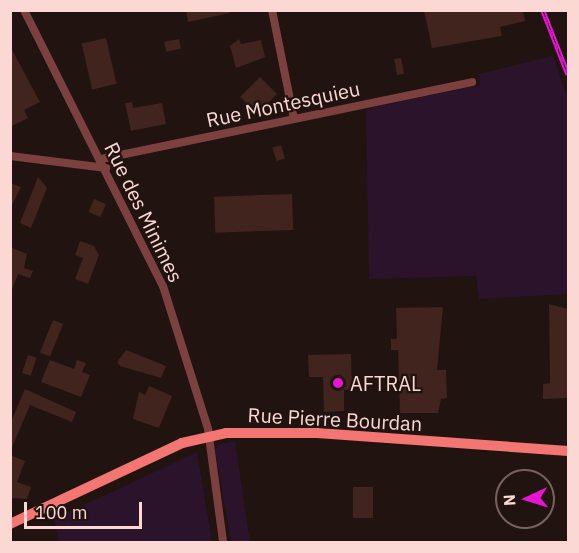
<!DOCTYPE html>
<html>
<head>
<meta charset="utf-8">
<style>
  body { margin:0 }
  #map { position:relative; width:579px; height:553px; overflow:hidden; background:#211310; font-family:"IBM Plex Sans",sans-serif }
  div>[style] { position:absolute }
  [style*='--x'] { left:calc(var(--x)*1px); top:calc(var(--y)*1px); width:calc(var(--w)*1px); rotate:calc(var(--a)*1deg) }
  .green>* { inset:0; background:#2a132b }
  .building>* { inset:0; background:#41241d; transform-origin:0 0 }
  .street>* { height:8px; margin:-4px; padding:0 4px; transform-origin:4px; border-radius:4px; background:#7c413f }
  .secondary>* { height:10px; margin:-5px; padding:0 5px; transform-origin:5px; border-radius:5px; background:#f37673 }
  .rail>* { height:4.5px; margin-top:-2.25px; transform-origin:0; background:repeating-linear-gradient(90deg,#211310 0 7px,#e714d3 0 14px); box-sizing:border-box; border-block:2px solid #e714d3 }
  .dots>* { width:16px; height:16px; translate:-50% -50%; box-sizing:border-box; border:3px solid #211310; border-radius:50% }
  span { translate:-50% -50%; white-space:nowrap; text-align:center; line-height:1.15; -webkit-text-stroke:4.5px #211310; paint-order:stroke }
  .street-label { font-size:20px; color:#fbd8d4 }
  .poi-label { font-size:20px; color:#fbd8d4 }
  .left { translate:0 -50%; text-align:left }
  .frame { position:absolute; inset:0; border:12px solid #fbd8d4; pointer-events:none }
  .north { position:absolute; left:495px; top:469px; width:60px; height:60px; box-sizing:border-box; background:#211310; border:2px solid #78625e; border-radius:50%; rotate:266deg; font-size:16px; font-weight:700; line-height:24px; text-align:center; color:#fbd8d4 }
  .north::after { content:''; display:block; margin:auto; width:21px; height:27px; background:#e714d3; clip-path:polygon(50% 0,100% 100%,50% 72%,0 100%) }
  .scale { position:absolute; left:24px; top:502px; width:118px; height:27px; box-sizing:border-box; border:3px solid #fbd8d4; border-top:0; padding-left:8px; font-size:18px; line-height:21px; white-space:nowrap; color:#fbd8d4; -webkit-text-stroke:4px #211310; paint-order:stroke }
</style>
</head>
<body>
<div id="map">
  <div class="green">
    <i style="clip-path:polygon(553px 56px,568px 99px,568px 294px,479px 299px,476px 276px,369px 279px,366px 109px,480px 85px,479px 74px)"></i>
    <i style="clip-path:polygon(235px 441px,250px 542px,231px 542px,215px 450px,219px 444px)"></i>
    <i style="clip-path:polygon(197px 452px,212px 542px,59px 542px,54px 519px)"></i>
  </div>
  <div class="building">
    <i style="clip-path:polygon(186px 10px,229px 10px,230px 13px,188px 22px)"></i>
    <i style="clip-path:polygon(424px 10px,523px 10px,525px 21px,500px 27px,502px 36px,432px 48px)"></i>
    <i style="left:106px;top:38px;width:47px;height:25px;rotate:77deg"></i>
    <i style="left:179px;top:39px;width:10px;height:15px;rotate:79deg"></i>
    <i style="clip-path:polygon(239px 39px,241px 44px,261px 40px,265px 57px,236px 68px,230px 46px)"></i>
    <i style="clip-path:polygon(10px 46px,40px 102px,24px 110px,28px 118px,10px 127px)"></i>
    <i style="left:401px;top:58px;width:16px;height:7px;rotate:79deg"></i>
    <i style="left:260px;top:77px;width:24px;height:28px;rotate:45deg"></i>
    <i style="clip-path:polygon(132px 102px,133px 108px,162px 103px,166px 124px,131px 131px,125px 103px)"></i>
    <i style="left:281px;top:145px;width:14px;height:9px;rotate:73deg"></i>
    <i style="clip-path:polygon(38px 177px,47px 188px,31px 228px,20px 223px)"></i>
    <i style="clip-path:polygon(10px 183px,21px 187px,11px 207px,10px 207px)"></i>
    <i style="left:292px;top:194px;width:36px;height:78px;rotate:88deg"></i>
    <i style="left:94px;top:199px;width:13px;height:14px;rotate:23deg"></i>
    <i style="clip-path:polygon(80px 241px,94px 246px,99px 255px,88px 284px,75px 279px,83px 258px,75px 255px)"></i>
    <i style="clip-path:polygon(10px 247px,27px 254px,24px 268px,33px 271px,30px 278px,18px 274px,11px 292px)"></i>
    <i style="clip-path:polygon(549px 304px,568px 309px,568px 398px,543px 399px,543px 384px,550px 383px)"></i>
    <i style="clip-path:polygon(443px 307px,437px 370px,446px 370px,447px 398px,441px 399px,438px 413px,400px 413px,398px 350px,391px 350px,391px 339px,397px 339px,396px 308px)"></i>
    <i style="left:53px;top:320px;width:11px;height:35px;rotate:22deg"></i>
    <i style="clip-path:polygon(126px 350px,166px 366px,161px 378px,120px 366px,117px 362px)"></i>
    <i style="clip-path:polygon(351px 354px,352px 389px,344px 390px,344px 411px,324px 412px,323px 377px,309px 377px,308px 355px)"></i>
    <i style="left:28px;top:355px;width:9px;height:19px;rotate:18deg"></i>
    <i style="clip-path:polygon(50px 360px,74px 369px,77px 360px,86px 363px,82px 372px,90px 375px,81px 397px,41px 382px)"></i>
    <i style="clip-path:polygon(149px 386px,172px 396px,159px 428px,133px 419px,139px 392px,145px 395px)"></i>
    <i style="clip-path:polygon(25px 389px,76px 412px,72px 422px,30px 405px,10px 452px,10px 424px)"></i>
    <i style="clip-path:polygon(10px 455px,25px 461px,17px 482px,31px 487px,27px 499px,10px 498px)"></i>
    <i style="left:373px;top:487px;width:31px;height:20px;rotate:90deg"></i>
  </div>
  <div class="street">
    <i style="--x:24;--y:10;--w:309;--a:63.3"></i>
    <i style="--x:163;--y:286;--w:150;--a:72.5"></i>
    <i style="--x:208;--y:429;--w:114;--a:82.4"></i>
    <i style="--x:272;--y:10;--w:111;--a:78.6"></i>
    <i style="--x:10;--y:156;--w:97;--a:7.1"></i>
    <i style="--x:101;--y:159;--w:379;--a:-11.7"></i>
  </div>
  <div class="secondary">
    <i style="--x:10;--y:524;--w:190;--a:-25.2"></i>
    <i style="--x:182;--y:443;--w:45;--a:-12.8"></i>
    <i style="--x:226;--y:433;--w:91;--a:0"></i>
    <i style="--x:317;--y:433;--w:252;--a:4.1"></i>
  </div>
  <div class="rail">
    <i style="--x:543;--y:10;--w:69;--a:68.7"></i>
  </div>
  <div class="dots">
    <i style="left:338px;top:383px;background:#e714d3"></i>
  </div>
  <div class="street-label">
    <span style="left:283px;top:104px;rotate:-12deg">Rue Montesquieu</span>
    <span style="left:144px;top:212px;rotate:64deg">Rue des Minimes</span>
    <span style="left:335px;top:419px;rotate:3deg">Rue Pierre Bourdan</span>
  </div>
  <div class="poi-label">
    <span class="left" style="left:350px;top:383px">AFTRAL</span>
  </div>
  <div class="frame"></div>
  <div class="north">N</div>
  <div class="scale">100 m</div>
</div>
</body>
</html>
